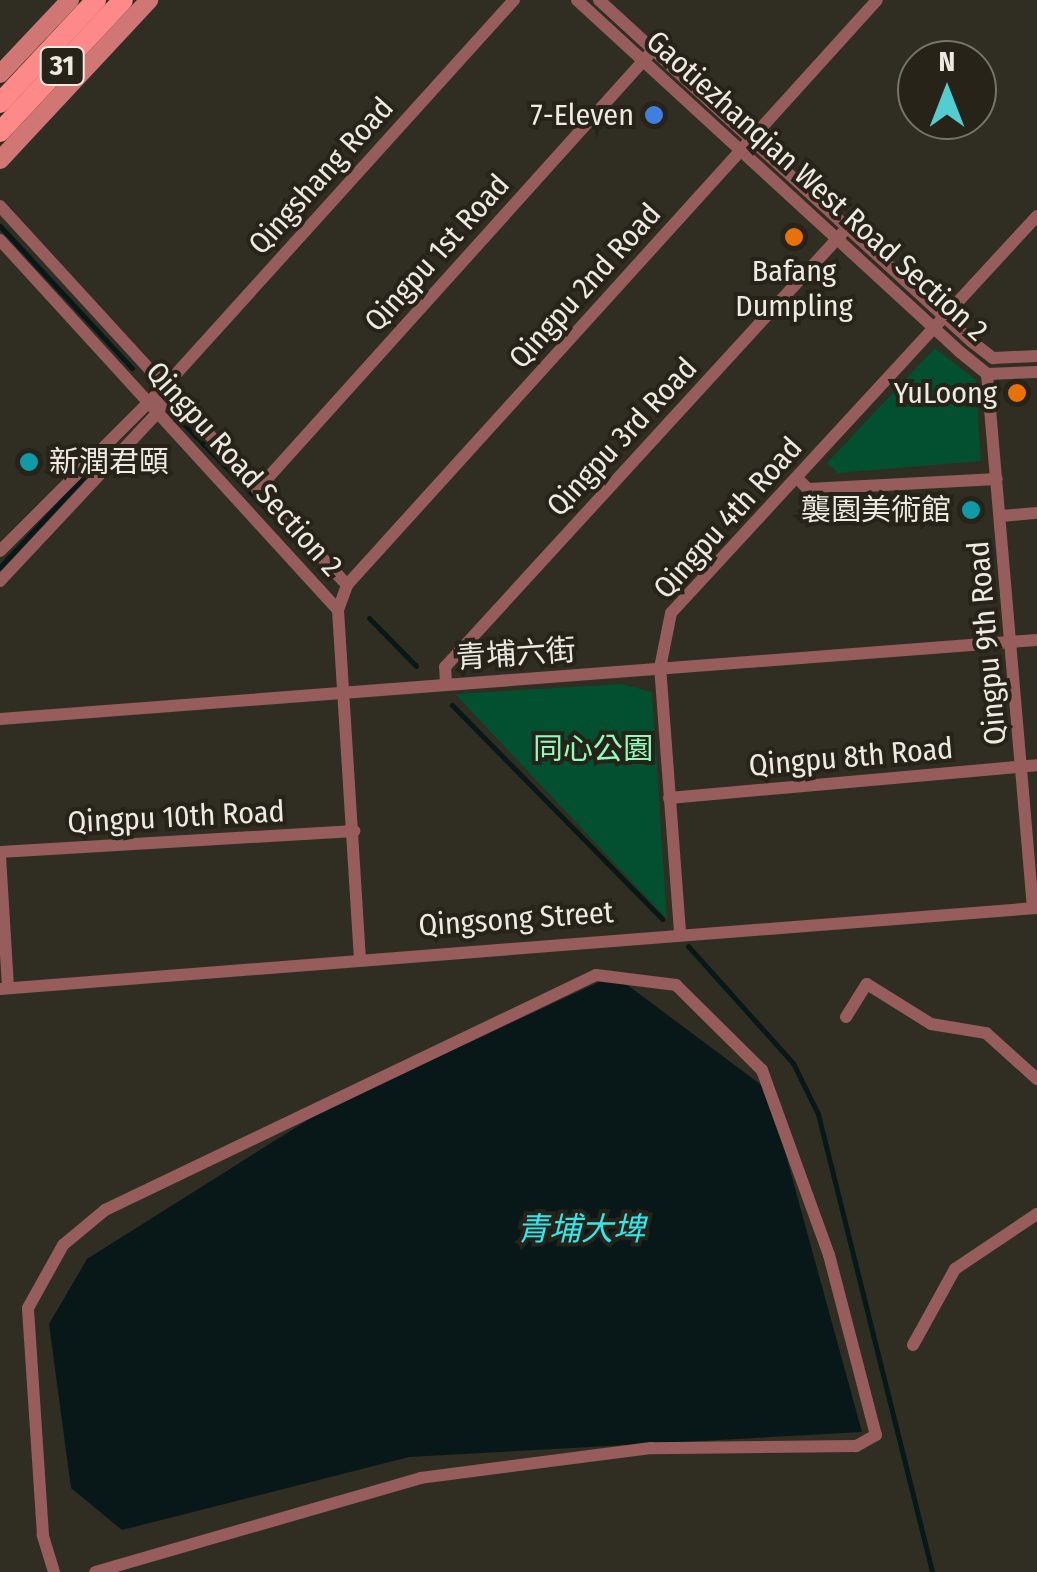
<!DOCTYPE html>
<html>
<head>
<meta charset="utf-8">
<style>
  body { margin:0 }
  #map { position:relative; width:1037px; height:1572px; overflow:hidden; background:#302d22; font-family:"Fira Sans Condensed","Noto Sans TC",sans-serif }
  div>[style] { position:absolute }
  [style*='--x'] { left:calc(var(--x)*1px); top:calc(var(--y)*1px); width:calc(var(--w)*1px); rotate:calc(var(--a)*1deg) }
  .green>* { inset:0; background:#035030 }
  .water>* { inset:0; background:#081819 }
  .stream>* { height:5px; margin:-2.5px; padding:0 2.5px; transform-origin:2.5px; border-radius:2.5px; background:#081819 }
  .street>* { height:12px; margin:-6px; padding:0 6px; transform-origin:6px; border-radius:6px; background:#965d5c }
  .secondary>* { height:18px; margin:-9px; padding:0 9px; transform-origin:9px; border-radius:9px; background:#d07675 }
  .primary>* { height:20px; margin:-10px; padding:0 10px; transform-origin:10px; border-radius:10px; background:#fd8989 }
  .dots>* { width:28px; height:28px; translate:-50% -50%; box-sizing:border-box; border:5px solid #272318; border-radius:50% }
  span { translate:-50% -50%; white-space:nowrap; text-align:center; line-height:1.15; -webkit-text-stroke:8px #272318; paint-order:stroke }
  .shield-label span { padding:2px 8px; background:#272318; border:2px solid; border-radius:8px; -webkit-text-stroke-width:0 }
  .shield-label { font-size:28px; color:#edeae3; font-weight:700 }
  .poi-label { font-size:30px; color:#edeae3 }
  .right { translate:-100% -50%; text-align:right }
  .left { translate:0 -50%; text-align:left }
  .street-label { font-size:30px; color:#edeae3 }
  .park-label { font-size:30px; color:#8cfdbe }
  .water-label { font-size:32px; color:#2ee8ed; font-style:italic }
  .north { position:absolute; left:897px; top:40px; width:100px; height:100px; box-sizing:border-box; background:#272318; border:2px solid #767369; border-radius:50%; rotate:0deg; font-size:28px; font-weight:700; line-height:40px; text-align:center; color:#edeae3 }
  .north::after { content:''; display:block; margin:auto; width:35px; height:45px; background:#52cdd0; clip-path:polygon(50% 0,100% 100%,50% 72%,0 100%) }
</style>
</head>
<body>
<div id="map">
  <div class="green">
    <i style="clip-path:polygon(935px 348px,976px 380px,981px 461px,838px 473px,827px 463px)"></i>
    <i style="clip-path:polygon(622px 684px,652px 692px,667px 919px,455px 694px)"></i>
  </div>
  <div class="water">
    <i style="clip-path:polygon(614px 975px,768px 1090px,862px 1432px,409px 1457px,122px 1530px,71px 1488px,49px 1324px,87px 1259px,322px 1111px)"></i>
  </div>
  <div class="stream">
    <i style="--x:0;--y:226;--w:194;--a:47.1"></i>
    <i style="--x:179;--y:419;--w:163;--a:45.7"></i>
    <i style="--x:0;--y:567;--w:132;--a:-47.1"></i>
    <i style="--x:369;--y:618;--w:67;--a:45.6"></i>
    <i style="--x:452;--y:705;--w:300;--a:45.5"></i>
    <i style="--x:688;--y:946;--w:157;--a:48.1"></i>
    <i style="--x:793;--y:1063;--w:57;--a:63.9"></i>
    <i style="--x:818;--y:1114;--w:472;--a:76"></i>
  </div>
  <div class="street">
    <i style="--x:577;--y:0;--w:520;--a:42.58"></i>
    <i style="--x:960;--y:352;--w:35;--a:39"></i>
    <i style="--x:987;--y:374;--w:50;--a:-2.3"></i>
    <i style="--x:599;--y:0;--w:505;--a:42.51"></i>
    <i style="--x:971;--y:341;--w:28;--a:38"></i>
    <i style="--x:993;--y:358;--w:44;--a:-2.6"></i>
    <i style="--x:0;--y:206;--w:514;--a:47.52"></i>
    <i style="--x:0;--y:240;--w:501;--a:47.59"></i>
    <i style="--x:338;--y:610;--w:347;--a:86.4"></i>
    <i style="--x:987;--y:374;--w:536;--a:85.08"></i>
    <i style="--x:798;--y:479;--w:14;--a:45"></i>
    <i style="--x:808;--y:489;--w:189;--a:-3"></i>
    <i style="--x:257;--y:490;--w:592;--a:-48.01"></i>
    <i style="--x:1001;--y:516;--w:36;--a:-5"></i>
    <i style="--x:0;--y:551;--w:235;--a:-45"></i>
    <i style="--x:166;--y:385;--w:519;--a:-47.89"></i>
    <i style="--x:0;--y:581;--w:233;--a:-46.9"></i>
    <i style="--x:159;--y:411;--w:27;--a:-75"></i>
    <i style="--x:338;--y:610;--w:27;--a:-70"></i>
    <i style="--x:347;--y:585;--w:789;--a:-47.82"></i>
    <i style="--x:446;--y:684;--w:17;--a:-93"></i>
    <i style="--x:445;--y:667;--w:595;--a:-47.52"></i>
    <i style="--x:0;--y:719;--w:1040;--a:-4.36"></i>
    <i style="--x:669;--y:798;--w:369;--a:-5.1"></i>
    <i style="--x:0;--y:852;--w:355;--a:-3.4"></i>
    <i style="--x:0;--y:856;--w:132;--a:86.5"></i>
    <i style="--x:680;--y:932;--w:265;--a:-94.3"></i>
    <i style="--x:660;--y:668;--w:56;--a:-78.7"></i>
    <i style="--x:671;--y:613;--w:540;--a:-47.33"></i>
    <i style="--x:0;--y:989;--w:1040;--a:-4.47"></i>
    <i style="--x:846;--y:1017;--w:39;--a:-58"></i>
    <i style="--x:867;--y:984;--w:75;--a:32"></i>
    <i style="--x:931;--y:1024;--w:56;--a:9.3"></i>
    <i style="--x:986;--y:1033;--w:69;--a:42"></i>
    <i style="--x:913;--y:1345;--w:87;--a:-61.1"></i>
    <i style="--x:955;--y:1269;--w:99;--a:-33.9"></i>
    <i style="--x:54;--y:1572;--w:39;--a:-107"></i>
    <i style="--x:43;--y:1535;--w:227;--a:-93.8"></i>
    <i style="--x:28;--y:1308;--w:72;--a:-60.9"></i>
    <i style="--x:63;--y:1245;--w:55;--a:-39.8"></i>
    <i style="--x:105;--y:1210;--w:544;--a:-25.58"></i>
    <i style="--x:596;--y:975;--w:81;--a:7.1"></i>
    <i style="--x:676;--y:985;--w:121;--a:44.7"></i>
    <i style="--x:762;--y:1070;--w:197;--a:70.1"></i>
    <i style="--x:829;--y:1255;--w:186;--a:75.4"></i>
    <i style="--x:876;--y:1435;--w:23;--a:151"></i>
    <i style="--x:856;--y:1446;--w:205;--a:179.4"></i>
    <i style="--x:651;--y:1448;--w:232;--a:172.6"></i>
    <i style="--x:421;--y:1478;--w:339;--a:163.9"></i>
  </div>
  <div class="secondary">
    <i style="--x:0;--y:74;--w:102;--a:-46.6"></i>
    <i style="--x:0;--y:160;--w:219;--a:-47"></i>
  </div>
  <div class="primary">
    <i style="--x:0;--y:103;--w:141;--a:-47"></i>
    <i style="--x:0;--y:132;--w:180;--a:-47"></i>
  </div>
  <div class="dots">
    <i style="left:654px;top:115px;background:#3f7fe0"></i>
    <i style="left:794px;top:237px;background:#e8710a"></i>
    <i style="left:1017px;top:393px;background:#e8710a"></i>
    <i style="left:29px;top:462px;background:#0f9aa8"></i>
    <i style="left:971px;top:510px;background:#0f9aa8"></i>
  </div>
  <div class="shield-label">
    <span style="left:62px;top:66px">31</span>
  </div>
  <div class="poi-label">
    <span class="right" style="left:634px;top:115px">7-Eleven</span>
    <span style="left:794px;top:288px">Bafang<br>Dumpling</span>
    <span class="right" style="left:997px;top:393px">YuLoong</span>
    <span class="left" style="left:49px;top:462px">新潤君頤</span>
    <span class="right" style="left:951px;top:510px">襲園美術館</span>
  </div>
  <div class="street-label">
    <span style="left:321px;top:176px;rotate:-48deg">Qingshang Road</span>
    <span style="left:817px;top:186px;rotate:42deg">Gaotiezhanqian West Road Section 2</span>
    <span style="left:437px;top:253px;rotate:-48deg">Qingpu 1st Road</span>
    <span style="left:585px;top:286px;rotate:-48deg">Qingpu 2nd Road</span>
    <span style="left:622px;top:437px;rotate:-47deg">Qingpu 3rd Road</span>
    <span style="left:244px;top:469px;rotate:48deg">Qingpu Road Section 2</span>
    <span style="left:728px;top:518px;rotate:-48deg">Qingpu 4th Road</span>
    <span style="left:987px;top:643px;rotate:-95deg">Qingpu 9th Road</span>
    <span style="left:516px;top:654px;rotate:-4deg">青埔六街</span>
    <span style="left:851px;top:757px;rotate:-5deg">Qingpu 8th Road</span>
    <span style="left:176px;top:817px;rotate:-3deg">Qingpu 10th Road</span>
    <span style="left:516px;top:919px;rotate:-4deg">Qingsong Street</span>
  </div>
  <div class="park-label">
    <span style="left:593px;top:749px">同心公園</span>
  </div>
  <div class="water-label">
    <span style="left:581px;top:1229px">青埔大埤</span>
  </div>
  <div class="north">N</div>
</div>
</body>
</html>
